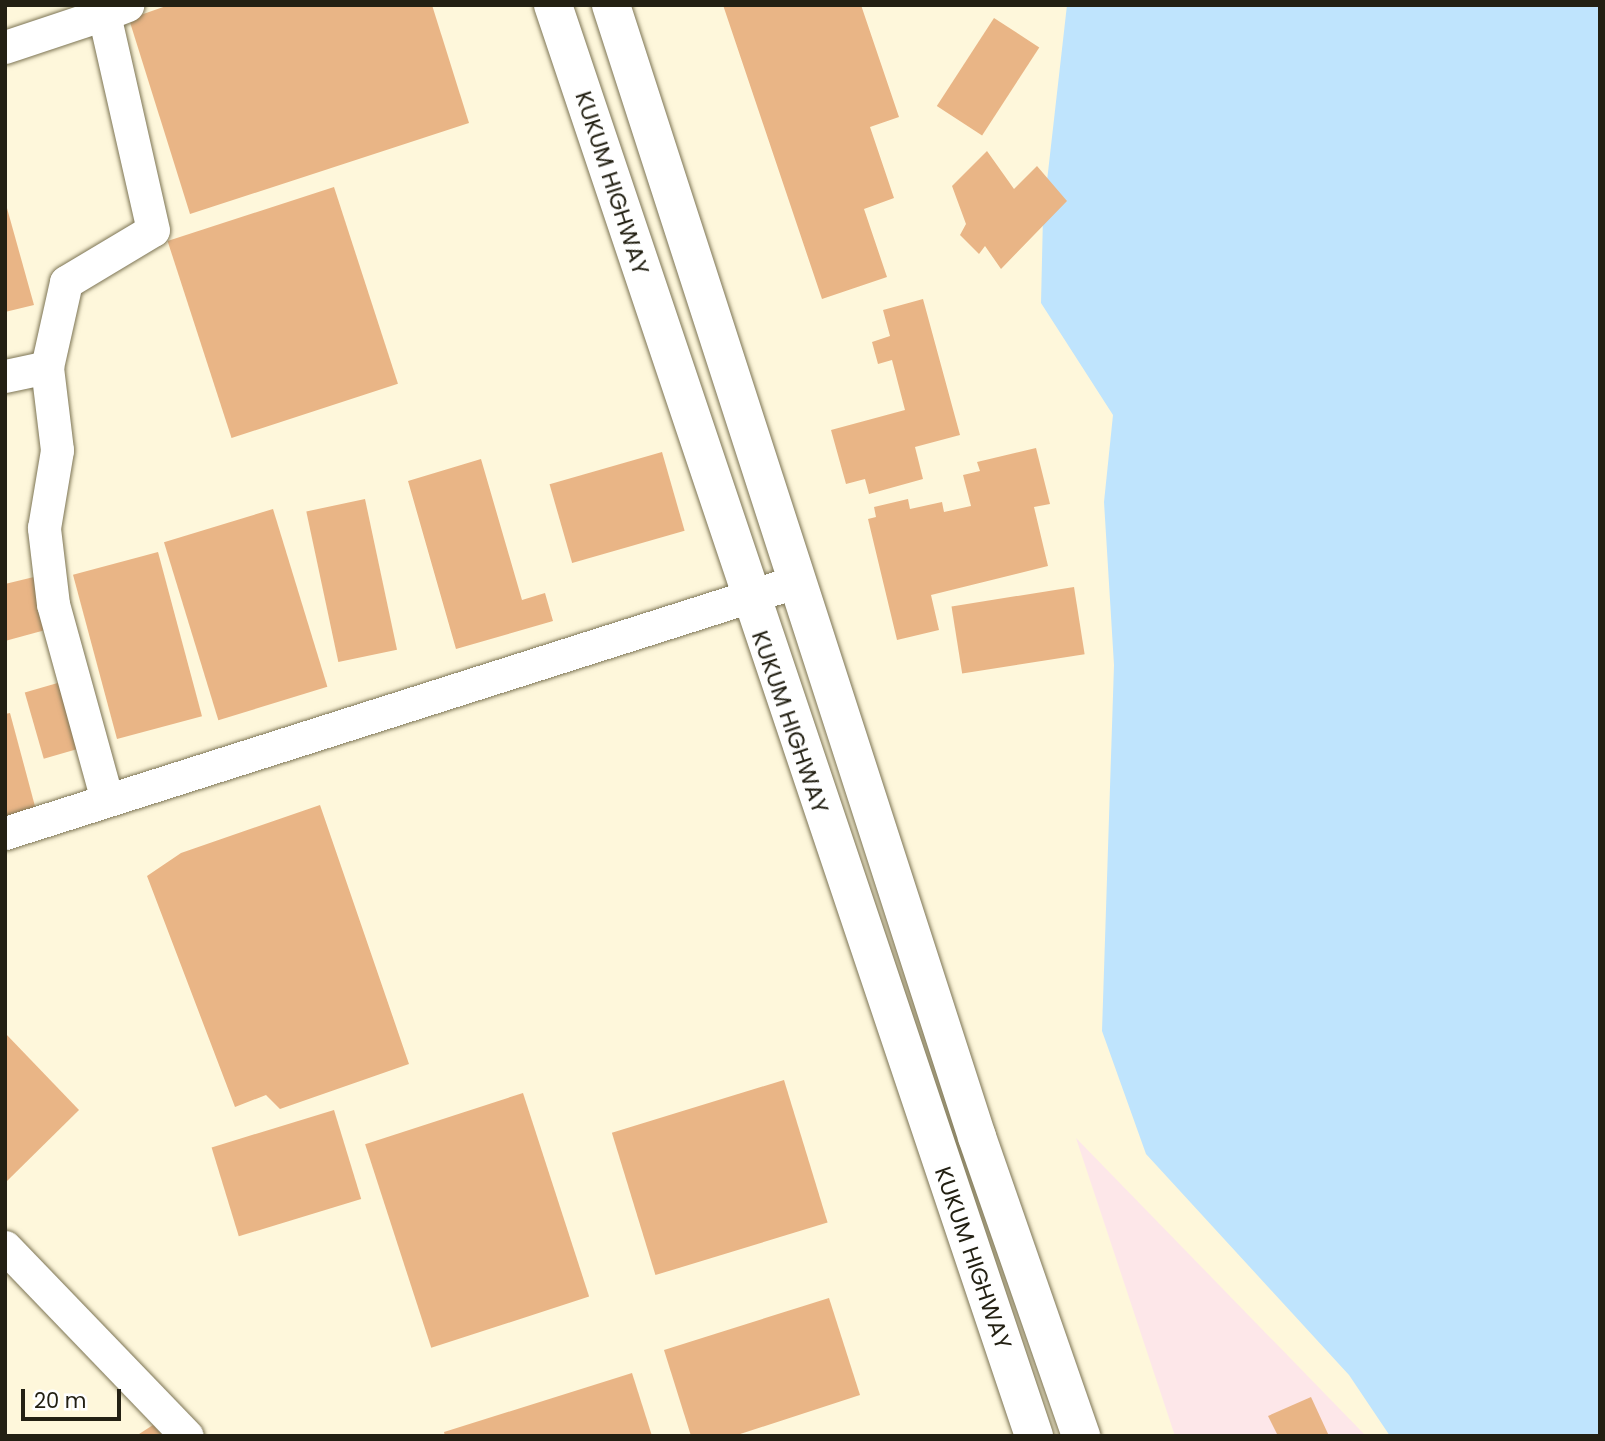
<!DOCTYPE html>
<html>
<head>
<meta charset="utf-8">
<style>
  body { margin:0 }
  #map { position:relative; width:1605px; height:1441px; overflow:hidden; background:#fef7db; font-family:Poppins,sans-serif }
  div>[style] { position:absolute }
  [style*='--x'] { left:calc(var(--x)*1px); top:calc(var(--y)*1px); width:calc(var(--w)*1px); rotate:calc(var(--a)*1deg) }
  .education>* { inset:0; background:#fde7e9 }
  .water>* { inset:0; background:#bfe4fd }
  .building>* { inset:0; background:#e9b586; transform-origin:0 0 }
  .roads { filter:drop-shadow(0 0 2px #7c7454) drop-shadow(0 0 2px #7c7454) }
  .street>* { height:33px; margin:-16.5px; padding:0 16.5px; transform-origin:16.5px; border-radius:16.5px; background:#fff }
  .secondary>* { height:38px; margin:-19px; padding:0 19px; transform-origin:19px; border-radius:19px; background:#fff }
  span { translate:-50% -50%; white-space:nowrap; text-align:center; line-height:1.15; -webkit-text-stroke:5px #fff; paint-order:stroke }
  .street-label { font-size:23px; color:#232013 }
  .frame { position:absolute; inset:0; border:7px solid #232013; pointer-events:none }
  .scale { position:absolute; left:21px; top:1389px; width:100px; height:32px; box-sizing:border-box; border:4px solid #232013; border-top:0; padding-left:9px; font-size:21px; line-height:24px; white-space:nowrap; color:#232013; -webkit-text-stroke:5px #fff; paint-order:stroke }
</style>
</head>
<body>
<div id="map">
  <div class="education">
    <i style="clip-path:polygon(1076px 1138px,1366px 1436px,1175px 1436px)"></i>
  </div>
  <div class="water">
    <i style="clip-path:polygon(1067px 5px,1600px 5px,1600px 1436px,1390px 1436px,1349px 1375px,1146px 1154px,1102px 1031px,1114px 665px,1104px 502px,1113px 415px,1041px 303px,1043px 216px)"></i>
  </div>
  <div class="building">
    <i style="clip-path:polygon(169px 5px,432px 5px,469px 123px,190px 214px,129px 19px)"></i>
    <i style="clip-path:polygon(723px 5px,861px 5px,899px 117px,870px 127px,894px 198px,864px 209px,887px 277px,822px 299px)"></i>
    <i style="left:994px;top:18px;width:54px;height:105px;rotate:33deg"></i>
    <i style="clip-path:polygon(987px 151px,1014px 189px,1037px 166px,1067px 201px,1001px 269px,985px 246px,979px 254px,960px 235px,966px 224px,952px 186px)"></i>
    <i style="left:334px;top:187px;width:207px;height:175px;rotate:72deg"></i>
    <i style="clip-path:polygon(5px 201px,34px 305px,5px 312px)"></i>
    <i style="clip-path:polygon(923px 299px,960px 435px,915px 447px,923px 479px,869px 494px,865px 479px,846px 484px,831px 430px,905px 410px,892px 360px,878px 364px,872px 342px,890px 336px,883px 310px)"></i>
    <i style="clip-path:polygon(1036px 448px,1050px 504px,1034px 507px,1048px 566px,931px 595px,939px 630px,897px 640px,868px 519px,876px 517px,874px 507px,908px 499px,910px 509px,942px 502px,944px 512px,971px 506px,963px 475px,980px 471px,977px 462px)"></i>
    <i style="left:662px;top:452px;width:82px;height:117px;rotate:74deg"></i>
    <i style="clip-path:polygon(481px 459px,522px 600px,545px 593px,553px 621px,456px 649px,408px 481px)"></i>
    <i style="left:365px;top:499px;width:154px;height:60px;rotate:78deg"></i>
    <i style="left:273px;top:509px;width:186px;height:114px;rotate:73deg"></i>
    <i style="left:158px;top:552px;width:170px;height:88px;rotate:75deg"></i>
    <i style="clip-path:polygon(38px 576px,49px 629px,5px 641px,5px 584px)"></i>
    <i style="left:1074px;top:587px;width:68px;height:124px;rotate:81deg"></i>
    <i style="left:68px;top:680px;width:69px;height:45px;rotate:74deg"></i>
    <i style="clip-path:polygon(10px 713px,36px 810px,5px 818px,5px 714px)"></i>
    <i style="clip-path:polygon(320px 805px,409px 1064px,280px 1109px,266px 1095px,235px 1107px,147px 876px,181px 853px)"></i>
    <i style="clip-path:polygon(5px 1033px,79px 1110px,5px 1183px)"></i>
    <i style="left:784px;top:1080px;width:149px;height:180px;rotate:73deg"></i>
    <i style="left:523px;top:1093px;width:214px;height:166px;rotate:72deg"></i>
    <i style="left:334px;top:1110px;width:93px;height:128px;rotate:73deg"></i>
    <i style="clip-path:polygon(829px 1298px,860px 1395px,734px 1436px,691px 1436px,664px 1350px)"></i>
    <i style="clip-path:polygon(632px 1373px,652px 1436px,445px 1436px,444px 1432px)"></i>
    <i style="clip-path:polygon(1311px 1397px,1329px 1436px,1278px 1436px,1268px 1416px)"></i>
    <i style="clip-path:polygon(153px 1425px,163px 1436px,136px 1436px)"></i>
  </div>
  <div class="roads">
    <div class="street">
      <i style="--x:5;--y:47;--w:104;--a:-18.4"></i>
      <i style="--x:5;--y:376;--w:43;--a:-12.1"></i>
      <i style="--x:107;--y:800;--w:203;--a:-105.4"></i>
      <i style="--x:53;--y:604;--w:77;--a:-96.8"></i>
      <i style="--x:44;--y:528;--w:79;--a:-80.5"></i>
      <i style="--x:57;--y:450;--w:84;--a:-96.9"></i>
      <i style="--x:47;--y:367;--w:87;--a:-77.4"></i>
      <i style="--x:66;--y:282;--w:101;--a:-30.9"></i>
      <i style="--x:153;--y:230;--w:221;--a:-102.8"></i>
      <i style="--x:104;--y:14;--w:25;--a:-21"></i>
      <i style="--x:5;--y:833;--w:832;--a:-17.63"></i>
      <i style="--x:5;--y:1247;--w:262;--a:46.1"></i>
    </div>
    <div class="secondary">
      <i style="--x:553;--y:5;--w:1510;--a:71.42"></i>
      <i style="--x:611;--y:5;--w:1190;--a:72.08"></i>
      <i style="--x:977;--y:1137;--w:317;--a:70.8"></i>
    </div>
  </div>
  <div class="street-label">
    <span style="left:612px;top:183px;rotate:72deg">KUKUM HIGHWAY</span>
    <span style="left:790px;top:722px;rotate:71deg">KUKUM HIGHWAY</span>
    <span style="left:973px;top:1258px;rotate:71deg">KUKUM HIGHWAY</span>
  </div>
  <div class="frame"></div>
  <div class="scale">20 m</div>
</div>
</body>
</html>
